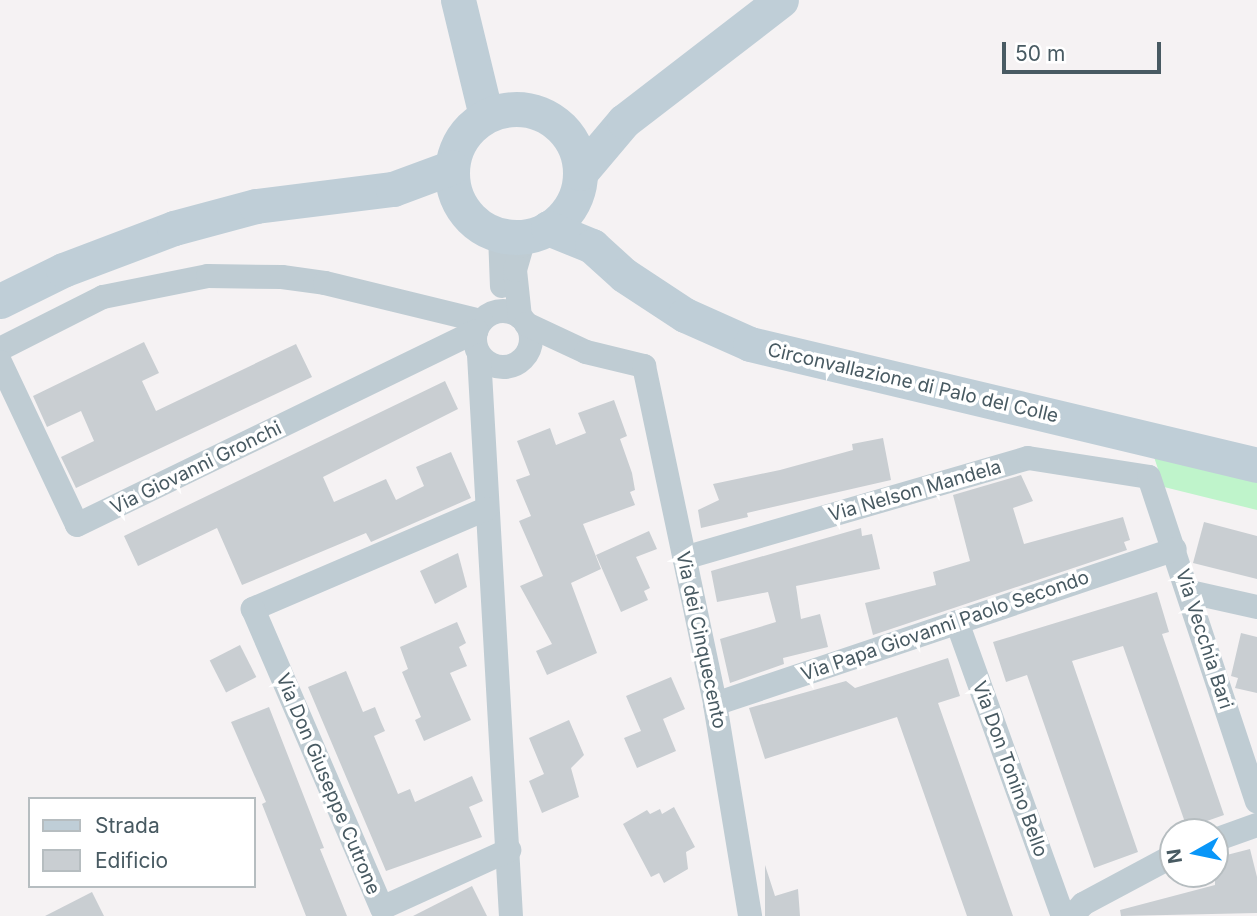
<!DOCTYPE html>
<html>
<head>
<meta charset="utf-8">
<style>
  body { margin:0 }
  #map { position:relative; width:1257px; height:916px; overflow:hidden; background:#f5f2f3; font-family:Inter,sans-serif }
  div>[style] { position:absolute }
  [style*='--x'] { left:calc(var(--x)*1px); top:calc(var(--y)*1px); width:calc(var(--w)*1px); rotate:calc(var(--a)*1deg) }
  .green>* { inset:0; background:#bff4cb }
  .building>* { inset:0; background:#c9ced2; transform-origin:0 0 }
  .street>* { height:24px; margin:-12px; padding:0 12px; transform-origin:12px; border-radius:12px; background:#bfccd3 }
  .street>.ring { margin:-12px; padding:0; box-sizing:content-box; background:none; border:24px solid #bfccd3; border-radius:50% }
  .secondary>* { height:35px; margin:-17.5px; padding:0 17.5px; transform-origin:17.5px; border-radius:17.5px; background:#bfced7 }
  .secondary>.ring { margin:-17.5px; padding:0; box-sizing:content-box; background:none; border:35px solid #bfced7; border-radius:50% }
  span { translate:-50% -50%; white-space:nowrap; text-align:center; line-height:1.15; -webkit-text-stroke:7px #fff; paint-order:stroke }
  .street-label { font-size:19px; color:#485a62 }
  .legend { position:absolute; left:28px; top:797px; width:228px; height:91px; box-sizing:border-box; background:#fff; border:2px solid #b6bdc0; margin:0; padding:9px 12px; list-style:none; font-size:21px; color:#485a62 }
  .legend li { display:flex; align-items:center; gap:14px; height:35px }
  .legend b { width:35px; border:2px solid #b6bdc0 }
  .north { position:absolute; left:1159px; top:818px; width:70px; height:70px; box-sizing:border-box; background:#fff; border:2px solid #b6bdc0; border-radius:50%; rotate:261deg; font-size:19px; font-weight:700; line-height:28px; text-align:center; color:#485a62 }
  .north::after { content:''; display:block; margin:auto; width:24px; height:32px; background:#0996f8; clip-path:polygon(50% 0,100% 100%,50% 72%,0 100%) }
  .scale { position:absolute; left:1002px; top:42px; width:159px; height:32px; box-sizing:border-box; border:4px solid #485a62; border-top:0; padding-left:9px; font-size:21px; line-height:24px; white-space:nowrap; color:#485a62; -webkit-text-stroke:5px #fff; paint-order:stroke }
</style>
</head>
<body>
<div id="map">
  <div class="green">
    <i style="clip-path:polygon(1152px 451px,1257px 477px,1257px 510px,1164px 487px)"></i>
  </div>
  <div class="building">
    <i style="clip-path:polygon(144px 342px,159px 373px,142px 381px,156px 411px,296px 344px,312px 377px,76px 488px,61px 457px,94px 441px,81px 411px,47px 427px,33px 396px)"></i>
    <i style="clip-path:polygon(445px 381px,458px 409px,323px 477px,334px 502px,386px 479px,396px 500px,424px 486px,416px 467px,451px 452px,471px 498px,371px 542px,366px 533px,242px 585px,217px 528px,138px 566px,124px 536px)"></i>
    <i style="clip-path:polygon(614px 400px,627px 436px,620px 439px,632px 473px,635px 490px,630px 492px,635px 505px,583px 524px,601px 569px,571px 583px,597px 653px,547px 675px,536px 651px,552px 644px,520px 586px,543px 576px,519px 521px,531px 516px,516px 480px,530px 475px,517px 441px,550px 428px,556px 445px,586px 433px,578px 413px)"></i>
    <i style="clip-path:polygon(883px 438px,891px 480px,747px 513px,748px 517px,701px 528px,698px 510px,719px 500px,713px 484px,780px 470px,853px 450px,852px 444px)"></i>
    <i style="clip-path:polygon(1021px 475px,1033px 501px,1013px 508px,1024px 544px,1123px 517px,1130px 540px,1124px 542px,1127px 550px,873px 635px,865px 603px,936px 585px,933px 572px,970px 561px,953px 495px)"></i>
    <i style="clip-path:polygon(1204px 522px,1257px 536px,1257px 579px,1193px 563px)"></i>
    <i style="clip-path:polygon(861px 528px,862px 536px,872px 534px,880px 569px,796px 586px,801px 619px,820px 614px,828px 647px,783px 658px,784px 664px,730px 683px,720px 639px,776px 622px,768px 592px,717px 602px,711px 571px)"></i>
    <i style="clip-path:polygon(649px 531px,657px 549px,636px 557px,650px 588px,644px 591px,648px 600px,621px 612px,596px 555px)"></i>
    <i style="clip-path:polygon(458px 553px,467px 587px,435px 604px,420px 571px)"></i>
    <i style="clip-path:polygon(1157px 592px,1169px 632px,1162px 634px,1224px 815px,1187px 828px,1123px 646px,1072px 661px,1138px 852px,1094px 868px,1027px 675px,1006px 682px,993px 642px)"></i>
    <i style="clip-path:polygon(457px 622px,466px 643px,459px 647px,467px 666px,450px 673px,471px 720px,424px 741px,415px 720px,421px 717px,402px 672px,408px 669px,400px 647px)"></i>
    <i style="clip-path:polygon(1241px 633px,1257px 637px,1257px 693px,1235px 688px,1238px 678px,1231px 676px)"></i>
    <i style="left:240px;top:645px;width:36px;height:34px;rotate:63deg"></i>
    <i style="clip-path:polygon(948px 658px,960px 696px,938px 703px,1013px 916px,967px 916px,897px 717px,765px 759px,749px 708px,846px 681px,855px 688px)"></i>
    <i style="clip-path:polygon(346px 671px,363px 712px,375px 707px,381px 722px,385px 731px,374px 736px,398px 794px,410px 789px,415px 802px,472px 776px,483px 801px,469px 807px,482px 837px,386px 871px,308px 687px)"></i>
    <i style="clip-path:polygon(671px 677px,685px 709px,663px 719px,676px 751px,637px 768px,624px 738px,641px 731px,626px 696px)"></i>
    <i style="clip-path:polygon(269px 707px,324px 848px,320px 849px,347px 916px,306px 916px,262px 804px,266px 802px,231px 722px)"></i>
    <i style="clip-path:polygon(569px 720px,584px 755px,571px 768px,579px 797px,542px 813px,529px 781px,544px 774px,529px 738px)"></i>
    <i style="clip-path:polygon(674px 807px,695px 847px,686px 852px,688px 869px,664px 883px,659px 873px,651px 877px,623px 824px,647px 810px,650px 814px,660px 809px,662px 814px)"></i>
    <i style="clip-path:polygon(1250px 849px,1257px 877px,1257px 913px,1121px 916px,1120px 910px,1215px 885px,1215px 858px)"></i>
    <i style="clip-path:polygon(765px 865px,775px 896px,798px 889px,800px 916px,765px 916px)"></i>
    <i style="clip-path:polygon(472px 886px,487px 916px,413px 916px)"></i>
    <i style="clip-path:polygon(92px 892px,104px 916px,45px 916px)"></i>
  </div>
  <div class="street">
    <i style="--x:500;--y:235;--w:51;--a:87.8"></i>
    <i class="ring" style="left:475px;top:311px;width:32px;height:32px"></i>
    <i style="--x:520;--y:317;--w:47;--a:-96.1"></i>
    <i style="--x:515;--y:270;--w:25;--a:-74"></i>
    <i style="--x:522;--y:246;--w:18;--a:-43"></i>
    <i style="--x:526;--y:324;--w:66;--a:25"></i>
    <i style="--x:586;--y:352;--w:60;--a:13.6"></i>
    <i style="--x:644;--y:366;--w:345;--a:78.1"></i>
    <i style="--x:715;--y:704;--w:215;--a:80.6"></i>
    <i style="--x:0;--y:349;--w:115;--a:-26.8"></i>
    <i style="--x:103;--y:297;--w:107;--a:-11.3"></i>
    <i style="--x:208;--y:276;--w:74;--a:0.8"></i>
    <i style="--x:282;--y:277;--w:43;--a:7.9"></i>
    <i style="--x:325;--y:283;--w:161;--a:13.7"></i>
    <i style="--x:479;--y:355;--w:562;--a:86.74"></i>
    <i style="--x:0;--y:362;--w:180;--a:64.7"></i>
    <i style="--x:77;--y:525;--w:444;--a:-25.9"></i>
    <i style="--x:486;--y:509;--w:254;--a:156.8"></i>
    <i style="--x:253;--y:609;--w:326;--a:66.7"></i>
    <i style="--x:382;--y:908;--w:140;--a:-24.5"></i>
    <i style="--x:684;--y:558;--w:358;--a:-16.2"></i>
    <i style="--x:1028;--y:458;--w:122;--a:8.9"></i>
    <i style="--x:1149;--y:477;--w:342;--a:71.6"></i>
    <i style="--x:1190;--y:592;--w:69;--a:12.6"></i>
    <i style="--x:957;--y:622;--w:313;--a:70.2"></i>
    <i style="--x:715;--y:704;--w:485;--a:-18.6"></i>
    <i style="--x:1215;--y:840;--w:45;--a:-19.7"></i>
    <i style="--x:1072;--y:916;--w:16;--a:-47"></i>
    <i style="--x:1083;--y:904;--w:102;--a:-28.1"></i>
  </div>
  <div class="secondary">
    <i style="--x:458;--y:0;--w:119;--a:76.4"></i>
    <i class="ring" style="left:452px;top:109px;width:93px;height:93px"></i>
    <i style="--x:580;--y:173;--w:68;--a:-49.8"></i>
    <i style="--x:624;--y:121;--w:198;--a:-37.6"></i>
    <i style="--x:548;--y:228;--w:48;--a:22.2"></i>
    <i style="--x:592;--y:246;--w:43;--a:42.2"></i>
    <i style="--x:624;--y:275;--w:73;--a:33.3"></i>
    <i style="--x:685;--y:315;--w:71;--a:24"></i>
    <i style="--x:750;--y:344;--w:521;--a:13.42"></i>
    <i style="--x:0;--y:301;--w:70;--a:-26.2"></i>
    <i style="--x:63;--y:270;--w:119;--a:-20.7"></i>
    <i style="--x:174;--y:228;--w:85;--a:-15"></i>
    <i style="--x:256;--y:206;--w:138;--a:-7.1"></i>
    <i style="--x:393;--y:189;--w:63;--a:-20.4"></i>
  </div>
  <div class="street-label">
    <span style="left:913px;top:383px;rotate:13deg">Circonvallazione di Palo del Colle</span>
    <span style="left:196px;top:468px;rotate:-26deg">Via Giovanni Gronchi</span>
    <span style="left:915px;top:491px;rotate:-16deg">Via Nelson Mandela</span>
    <span style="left:945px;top:626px;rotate:-19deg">Via Papa Giovanni Paolo Secondo</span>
    <span style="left:1204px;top:639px;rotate:72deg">Via Vecchia Bari</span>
    <span style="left:701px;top:640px;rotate:78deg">Via dei Cinquecento</span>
    <span style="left:1010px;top:769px;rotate:70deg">Via Don Tonino Bello</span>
    <span style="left:328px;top:784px;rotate:67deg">Via Don Giuseppe Cutrone</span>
  </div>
  <ul class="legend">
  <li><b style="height:9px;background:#bfced7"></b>Strada</li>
  <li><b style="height:19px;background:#c9ced2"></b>Edificio</li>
  </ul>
  <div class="north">N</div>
  <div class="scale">50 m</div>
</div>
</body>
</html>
